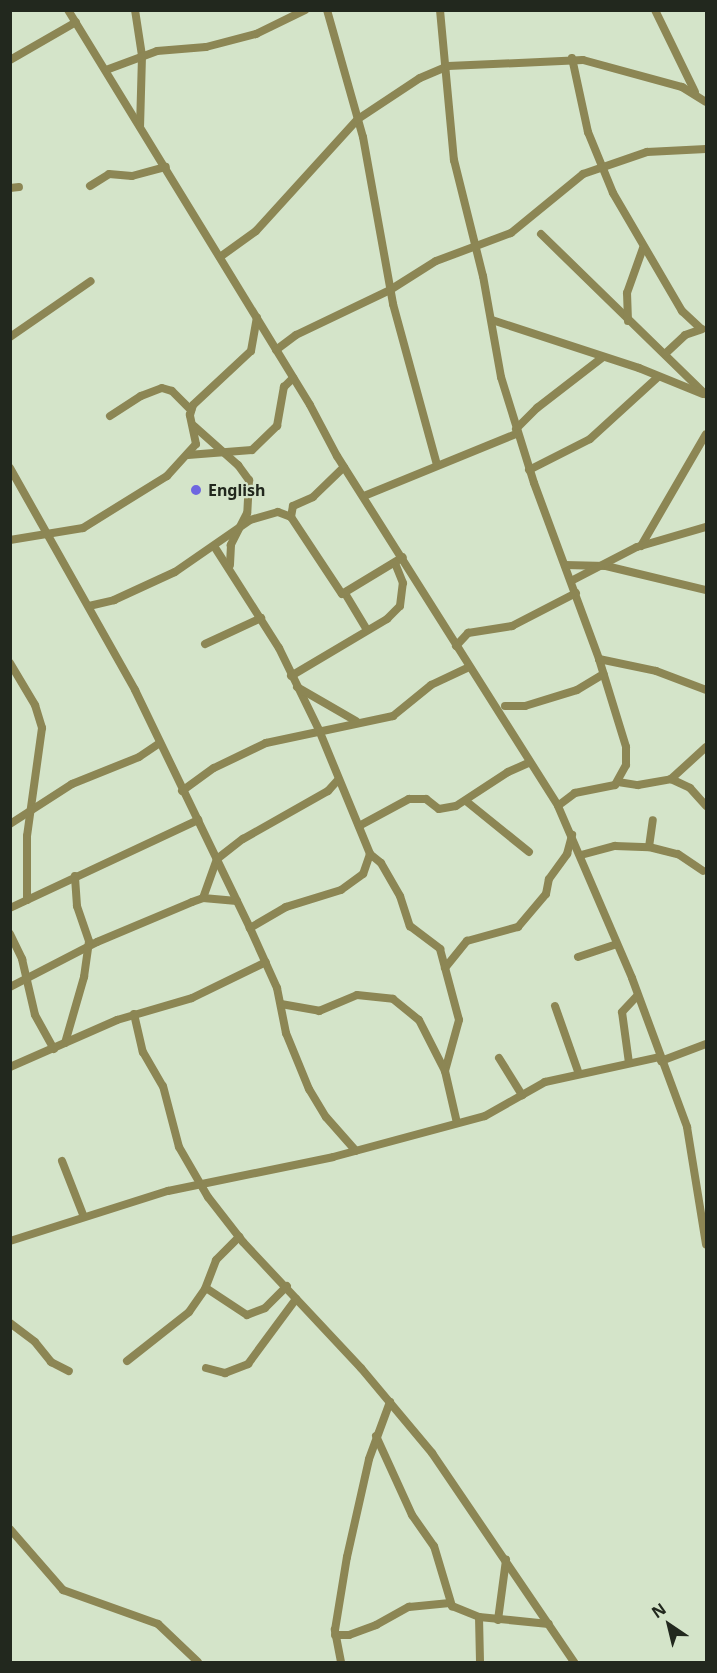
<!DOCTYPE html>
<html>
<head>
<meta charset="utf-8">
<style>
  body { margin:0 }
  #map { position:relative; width:717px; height:1673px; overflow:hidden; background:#d4e4c9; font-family:"Noto Sans",sans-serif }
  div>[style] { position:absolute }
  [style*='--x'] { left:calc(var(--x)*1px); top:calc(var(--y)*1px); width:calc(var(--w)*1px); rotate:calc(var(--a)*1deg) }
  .minor>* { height:8px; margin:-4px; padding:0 4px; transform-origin:4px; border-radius:4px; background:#8c8654 }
  .dots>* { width:16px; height:16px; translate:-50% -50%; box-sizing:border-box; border:3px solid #d4e4c9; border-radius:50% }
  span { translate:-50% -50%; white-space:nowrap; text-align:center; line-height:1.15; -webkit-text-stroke:4.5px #d4e4c9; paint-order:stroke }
  .poi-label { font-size:16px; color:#22281e; font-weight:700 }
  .left { translate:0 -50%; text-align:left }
  .frame { position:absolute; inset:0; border:12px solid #22281e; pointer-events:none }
  .north { position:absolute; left:639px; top:1595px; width:60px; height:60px; -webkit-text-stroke:4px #d4e4c9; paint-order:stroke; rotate:325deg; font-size:16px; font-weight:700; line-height:24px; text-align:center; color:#22281e }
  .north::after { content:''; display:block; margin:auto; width:21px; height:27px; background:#22281e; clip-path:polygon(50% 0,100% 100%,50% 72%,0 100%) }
</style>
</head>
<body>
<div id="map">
  <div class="minor">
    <i style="--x:68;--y:10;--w:463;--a:58.5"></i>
    <i style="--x:310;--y:405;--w:58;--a:62.1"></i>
    <i style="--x:337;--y:456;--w:414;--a:57.7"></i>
    <i style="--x:558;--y:806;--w:187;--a:66.7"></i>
    <i style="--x:632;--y:978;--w:159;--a:69.7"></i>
    <i style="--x:687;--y:1127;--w:119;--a:80.8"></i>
    <i style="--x:135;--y:10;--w:47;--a:81.3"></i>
    <i style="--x:142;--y:56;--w:70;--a:91.6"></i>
    <i style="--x:327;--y:10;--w:132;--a:74.2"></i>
    <i style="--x:363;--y:137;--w:170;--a:79.8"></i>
    <i style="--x:393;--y:304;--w:167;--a:74.7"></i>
    <i style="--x:440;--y:10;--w:151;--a:84.7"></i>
    <i style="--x:454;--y:160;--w:120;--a:76"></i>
    <i style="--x:483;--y:276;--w:103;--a:79.9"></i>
    <i style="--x:501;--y:377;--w:111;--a:72.7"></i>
    <i style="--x:534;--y:483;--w:188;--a:69.7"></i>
    <i style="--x:599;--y:659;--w:92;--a:72.9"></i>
    <i style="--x:626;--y:747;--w:18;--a:90"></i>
    <i style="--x:626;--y:765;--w:23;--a:119"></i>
    <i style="--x:615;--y:785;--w:41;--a:168.7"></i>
    <i style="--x:575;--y:793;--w:21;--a:143"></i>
    <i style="--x:655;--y:10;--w:91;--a:64"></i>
    <i style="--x:572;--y:58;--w:76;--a:77.8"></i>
    <i style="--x:588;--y:132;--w:66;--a:67.7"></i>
    <i style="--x:613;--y:193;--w:137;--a:59.7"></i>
    <i style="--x:682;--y:311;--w:26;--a:43"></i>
    <i style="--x:10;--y:60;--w:76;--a:-29.9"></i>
    <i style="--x:106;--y:70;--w:54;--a:-20.4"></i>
    <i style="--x:157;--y:51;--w:49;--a:-4.7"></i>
    <i style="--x:206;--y:47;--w:52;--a:-14.6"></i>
    <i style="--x:256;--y:34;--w:55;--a:-26.1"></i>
    <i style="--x:90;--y:186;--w:22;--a:-32"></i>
    <i style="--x:109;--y:174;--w:23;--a:5"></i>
    <i style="--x:132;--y:176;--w:35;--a:-15"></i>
    <i style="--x:10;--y:188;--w:9;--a:-6"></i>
    <i style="--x:541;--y:234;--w:229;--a:44.3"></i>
    <i style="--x:220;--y:257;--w:44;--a:-35.8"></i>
    <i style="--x:256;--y:231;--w:151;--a:-47.7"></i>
    <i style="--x:358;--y:119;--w:74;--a:-33.5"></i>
    <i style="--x:420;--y:78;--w:30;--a:-23"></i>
    <i style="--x:448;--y:66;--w:135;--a:-2.5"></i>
    <i style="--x:583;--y:60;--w:103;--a:15.3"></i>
    <i style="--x:682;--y:87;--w:28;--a:32"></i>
    <i style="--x:492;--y:320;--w:155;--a:18.1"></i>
    <i style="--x:639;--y:368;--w:69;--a:22.1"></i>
    <i style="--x:628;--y:321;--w:28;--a:-92"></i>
    <i style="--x:627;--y:293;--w:48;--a:-70.4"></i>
    <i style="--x:10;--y:337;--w:98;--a:-34.7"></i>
    <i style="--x:276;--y:350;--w:25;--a:-37"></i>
    <i style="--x:296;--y:335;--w:104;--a:-25.6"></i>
    <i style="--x:390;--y:290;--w:54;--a:-32.2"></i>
    <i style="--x:436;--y:261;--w:80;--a:-20.5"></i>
    <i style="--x:511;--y:233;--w:93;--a:-39.3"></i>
    <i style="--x:583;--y:174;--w:68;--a:-19"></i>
    <i style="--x:647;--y:152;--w:59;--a:-2.9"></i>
    <i style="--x:666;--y:353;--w:26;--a:-43"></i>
    <i style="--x:685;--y:335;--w:18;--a:-19"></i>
    <i style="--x:110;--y:416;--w:37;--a:-33"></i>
    <i style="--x:141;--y:396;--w:22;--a:-21"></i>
    <i style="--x:162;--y:388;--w:10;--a:17"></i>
    <i style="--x:172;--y:391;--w:27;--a:45"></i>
    <i style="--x:194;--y:426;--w:59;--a:41.6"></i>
    <i style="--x:238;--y:465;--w:19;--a:54"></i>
    <i style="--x:249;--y:480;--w:33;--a:93"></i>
    <i style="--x:247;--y:513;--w:36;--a:117"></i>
    <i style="--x:231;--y:545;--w:20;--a:93"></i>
    <i style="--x:516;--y:429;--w:30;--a:-45"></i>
    <i style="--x:537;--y:408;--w:83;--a:-37.7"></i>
    <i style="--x:188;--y:455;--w:64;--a:-4.5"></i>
    <i style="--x:252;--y:450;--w:35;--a:-44"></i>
    <i style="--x:277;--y:426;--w:40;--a:-80"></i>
    <i style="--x:284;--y:387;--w:13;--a:-45"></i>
    <i style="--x:10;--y:468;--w:255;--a:60.6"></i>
    <i style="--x:135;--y:690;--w:264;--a:64.2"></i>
    <i style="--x:250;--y:928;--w:66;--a:65.8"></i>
    <i style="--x:277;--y:988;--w:46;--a:78.7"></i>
    <i style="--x:286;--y:1033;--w:61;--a:67.7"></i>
    <i style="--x:309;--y:1089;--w:33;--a:59"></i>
    <i style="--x:326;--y:1117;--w:45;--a:48.6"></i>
    <i style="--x:529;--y:470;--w:68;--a:-26.9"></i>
    <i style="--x:590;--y:439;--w:92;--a:-42.4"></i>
    <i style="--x:364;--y:496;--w:166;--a:-22.2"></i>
    <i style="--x:291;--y:517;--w:11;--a:-80"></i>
    <i style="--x:293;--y:506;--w:22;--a:-24"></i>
    <i style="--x:313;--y:497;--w:43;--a:-44.1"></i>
    <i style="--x:10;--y:540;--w:74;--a:-9.3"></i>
    <i style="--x:83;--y:528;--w:99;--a:-31.8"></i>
    <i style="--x:167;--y:476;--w:43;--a:-47.8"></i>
    <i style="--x:196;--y:444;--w:30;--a:-102"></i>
    <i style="--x:190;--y:415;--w:10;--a:-73"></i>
    <i style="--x:193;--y:405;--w:79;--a:-43"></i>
    <i style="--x:251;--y:351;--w:34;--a:-80"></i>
    <i style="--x:214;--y:546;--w:121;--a:57.5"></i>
    <i style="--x:279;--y:648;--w:91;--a:64"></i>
    <i style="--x:319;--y:730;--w:134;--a:67.6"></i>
    <i style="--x:370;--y:854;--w:21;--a:109"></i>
    <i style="--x:363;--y:874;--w:27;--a:144"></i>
    <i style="--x:341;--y:890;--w:58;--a:162.8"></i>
    <i style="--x:286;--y:907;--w:42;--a:149.7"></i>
    <i style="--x:641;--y:546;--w:129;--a:-59.9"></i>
    <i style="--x:565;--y:565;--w:41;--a:1.4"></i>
    <i style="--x:606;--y:566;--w:103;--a:13.5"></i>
    <i style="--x:571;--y:581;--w:74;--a:-27.3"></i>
    <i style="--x:637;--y:547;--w:72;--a:-16.2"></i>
    <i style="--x:346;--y:595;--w:41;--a:59"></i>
    <i style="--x:89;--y:606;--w:26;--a:-13"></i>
    <i style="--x:114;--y:600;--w:67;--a:-24.7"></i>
    <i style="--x:175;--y:572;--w:91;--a:-34.7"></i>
    <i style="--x:250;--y:520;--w:29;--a:-16"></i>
    <i style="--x:278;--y:512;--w:14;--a:21"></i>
    <i style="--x:291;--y:517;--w:92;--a:56.5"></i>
    <i style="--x:342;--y:594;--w:71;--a:-31.2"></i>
    <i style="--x:205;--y:644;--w:62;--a:-24.9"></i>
    <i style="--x:456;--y:646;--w:18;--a:-47"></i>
    <i style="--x:468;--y:633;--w:45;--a:-9"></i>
    <i style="--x:512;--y:626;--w:72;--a:-27.3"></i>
    <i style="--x:599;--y:659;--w:58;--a:11.9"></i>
    <i style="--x:656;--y:671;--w:53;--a:20.8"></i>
    <i style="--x:10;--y:663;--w:49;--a:59.2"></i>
    <i style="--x:35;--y:705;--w:24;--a:73"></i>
    <i style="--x:42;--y:728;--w:109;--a:97.9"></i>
    <i style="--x:27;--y:836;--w:64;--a:90"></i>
    <i style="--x:291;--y:676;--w:112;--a:-30.7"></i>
    <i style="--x:387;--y:619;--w:18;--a:-45"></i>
    <i style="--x:400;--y:606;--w:23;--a:-83"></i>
    <i style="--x:403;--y:583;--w:22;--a:-112"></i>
    <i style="--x:297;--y:687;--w:68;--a:30"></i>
    <i style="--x:505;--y:706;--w:20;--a:0"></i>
    <i style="--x:525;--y:706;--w:54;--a:-17.1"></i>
    <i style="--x:577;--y:690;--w:31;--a:-31"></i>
    <i style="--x:671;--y:779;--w:21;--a:25"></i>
    <i style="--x:690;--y:788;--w:24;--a:48"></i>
    <i style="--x:618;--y:782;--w:20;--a:9"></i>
    <i style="--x:638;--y:785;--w:34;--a:-10"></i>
    <i style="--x:671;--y:779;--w:47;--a:-42.4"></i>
    <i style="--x:182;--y:791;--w:39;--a:-36"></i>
    <i style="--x:214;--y:768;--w:58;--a:-25.7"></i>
    <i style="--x:266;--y:743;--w:130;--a:-12"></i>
    <i style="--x:393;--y:716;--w:49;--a:-39.2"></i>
    <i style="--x:431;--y:685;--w:42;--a:-25.3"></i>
    <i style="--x:466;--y:801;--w:81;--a:39"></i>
    <i style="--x:10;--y:824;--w:74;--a:-32.8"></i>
    <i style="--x:72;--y:784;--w:72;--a:-21.9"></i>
    <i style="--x:139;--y:757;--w:25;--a:-34"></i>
    <i style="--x:359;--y:826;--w:57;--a:-28.4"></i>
    <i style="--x:409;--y:799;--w:17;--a:0"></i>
    <i style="--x:426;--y:799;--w:16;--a:38"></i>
    <i style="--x:439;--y:809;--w:17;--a:-10"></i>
    <i style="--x:456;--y:806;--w:62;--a:-33.2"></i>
    <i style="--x:508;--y:772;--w:24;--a:-24"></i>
    <i style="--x:649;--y:847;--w:27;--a:-82"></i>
    <i style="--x:370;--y:854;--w:14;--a:39"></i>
    <i style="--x:381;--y:863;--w:38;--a:60"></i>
    <i style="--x:400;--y:896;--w:32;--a:72"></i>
    <i style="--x:410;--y:926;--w:38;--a:37"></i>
    <i style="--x:440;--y:949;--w:73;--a:75"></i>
    <i style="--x:459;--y:1020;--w:53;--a:105.4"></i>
    <i style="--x:445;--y:1071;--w:53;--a:77"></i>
    <i style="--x:581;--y:855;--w:35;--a:-15"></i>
    <i style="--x:615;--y:846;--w:34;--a:2"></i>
    <i style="--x:649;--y:847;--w:30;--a:14"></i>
    <i style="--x:678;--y:854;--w:30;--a:34"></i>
    <i style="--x:203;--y:898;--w:41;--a:-70.3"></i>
    <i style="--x:217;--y:859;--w:33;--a:-38"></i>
    <i style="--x:243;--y:839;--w:98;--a:-29.5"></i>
    <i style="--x:328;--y:791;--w:15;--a:-48"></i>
    <i style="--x:10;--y:908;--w:208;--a:-25.1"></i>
    <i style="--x:10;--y:934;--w:28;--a:64"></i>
    <i style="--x:22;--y:959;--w:57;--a:76.9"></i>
    <i style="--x:35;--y:1015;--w:39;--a:61"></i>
    <i style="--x:578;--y:957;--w:41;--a:-18.4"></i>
    <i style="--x:445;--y:968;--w:35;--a:-51"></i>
    <i style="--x:467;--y:941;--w:53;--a:-15.4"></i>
    <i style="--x:518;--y:927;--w:43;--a:-49.7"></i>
    <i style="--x:546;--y:894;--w:15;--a:-79"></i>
    <i style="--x:549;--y:879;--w:31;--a:-54"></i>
    <i style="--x:567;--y:854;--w:20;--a:-75"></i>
    <i style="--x:10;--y:987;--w:98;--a:-27.3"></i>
    <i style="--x:97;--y:942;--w:103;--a:-22.8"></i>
    <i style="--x:192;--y:902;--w:12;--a:-20"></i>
    <i style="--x:203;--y:898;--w:34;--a:5"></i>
    <i style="--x:281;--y:1004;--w:39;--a:10"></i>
    <i style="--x:319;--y:1011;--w:41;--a:-22.8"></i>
    <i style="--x:357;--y:995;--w:36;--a:6"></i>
    <i style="--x:393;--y:999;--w:33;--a:39"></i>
    <i style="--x:419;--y:1020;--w:57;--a:63"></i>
    <i style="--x:555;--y:1006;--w:72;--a:70.6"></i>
    <i style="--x:134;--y:1014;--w:39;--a:77"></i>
    <i style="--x:143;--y:1052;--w:39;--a:60"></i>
    <i style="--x:163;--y:1086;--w:63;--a:75.3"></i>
    <i style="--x:179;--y:1147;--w:58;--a:59.9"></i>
    <i style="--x:208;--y:1197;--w:57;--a:52.1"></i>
    <i style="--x:243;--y:1242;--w:173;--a:46.9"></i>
    <i style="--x:361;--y:1368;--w:111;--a:50.1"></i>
    <i style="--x:432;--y:1453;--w:253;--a:55.8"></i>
    <i style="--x:65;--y:1043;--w:69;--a:-73.9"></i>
    <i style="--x:84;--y:977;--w:36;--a:-82"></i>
    <i style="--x:89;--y:941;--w:37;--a:-109"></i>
    <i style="--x:77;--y:906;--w:30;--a:-94"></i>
    <i style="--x:499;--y:1058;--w:44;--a:58.1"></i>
    <i style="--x:661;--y:1061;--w:48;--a:-20.7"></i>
    <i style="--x:629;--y:1063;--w:51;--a:-97.8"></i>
    <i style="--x:622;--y:1012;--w:22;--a:-47"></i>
    <i style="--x:10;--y:1067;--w:117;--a:-23.7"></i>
    <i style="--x:117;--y:1020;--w:78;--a:-16.3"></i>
    <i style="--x:192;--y:998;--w:82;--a:-25.9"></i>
    <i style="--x:62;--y:1161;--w:60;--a:68.6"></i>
    <i style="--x:10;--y:1241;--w:166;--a:-17.6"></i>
    <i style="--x:168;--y:1191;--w:168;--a:-11.6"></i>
    <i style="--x:333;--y:1157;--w:157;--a:-15.1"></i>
    <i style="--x:485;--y:1116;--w:69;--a:-29.5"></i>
    <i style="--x:545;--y:1082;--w:118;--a:-12.3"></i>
    <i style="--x:206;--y:1288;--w:49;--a:33.4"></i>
    <i style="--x:247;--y:1315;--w:19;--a:-21"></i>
    <i style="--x:265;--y:1308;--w:31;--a:-45"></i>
    <i style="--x:10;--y:1323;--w:31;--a:37"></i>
    <i style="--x:35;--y:1342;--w:26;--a:51"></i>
    <i style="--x:51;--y:1362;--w:20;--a:27"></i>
    <i style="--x:127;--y:1361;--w:79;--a:-38.3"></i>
    <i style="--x:189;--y:1312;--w:28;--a:-55"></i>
    <i style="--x:205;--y:1289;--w:31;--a:-69"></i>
    <i style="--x:216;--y:1260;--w:33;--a:-45"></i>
    <i style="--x:206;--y:1368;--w:20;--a:15"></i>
    <i style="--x:225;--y:1373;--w:25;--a:-21"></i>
    <i style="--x:248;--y:1364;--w:81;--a:-53.6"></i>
    <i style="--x:376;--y:1436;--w:87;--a:65.5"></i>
    <i style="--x:412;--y:1515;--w:38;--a:55"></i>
    <i style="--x:434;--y:1546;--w:63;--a:73.3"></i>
    <i style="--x:452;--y:1606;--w:29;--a:22"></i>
    <i style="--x:479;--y:1617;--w:70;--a:5.7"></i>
    <i style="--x:10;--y:1529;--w:81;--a:49"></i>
    <i style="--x:63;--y:1590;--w:101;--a:19.7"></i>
    <i style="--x:158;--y:1624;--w:55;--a:43.5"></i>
    <i style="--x:479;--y:1617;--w:45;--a:88.7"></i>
    <i style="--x:498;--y:1620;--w:61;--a:-82.4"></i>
    <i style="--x:335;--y:1635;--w:14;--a:0"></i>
    <i style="--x:349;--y:1635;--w:29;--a:-20"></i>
    <i style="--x:376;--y:1625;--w:38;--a:-29"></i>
    <i style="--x:409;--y:1607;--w:41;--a:-5.6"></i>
    <i style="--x:341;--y:1662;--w:33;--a:-101"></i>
    <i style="--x:335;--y:1630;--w:74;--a:-80.7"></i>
    <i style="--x:347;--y:1557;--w:100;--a:-77.3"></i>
    <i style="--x:369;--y:1459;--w:61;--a:-69.8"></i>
  </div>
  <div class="dots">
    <i style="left:196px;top:490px;background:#6e66e0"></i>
  </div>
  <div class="poi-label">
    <span class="left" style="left:208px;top:490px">English</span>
  </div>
  <div class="frame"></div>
  <div class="north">N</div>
</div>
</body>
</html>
